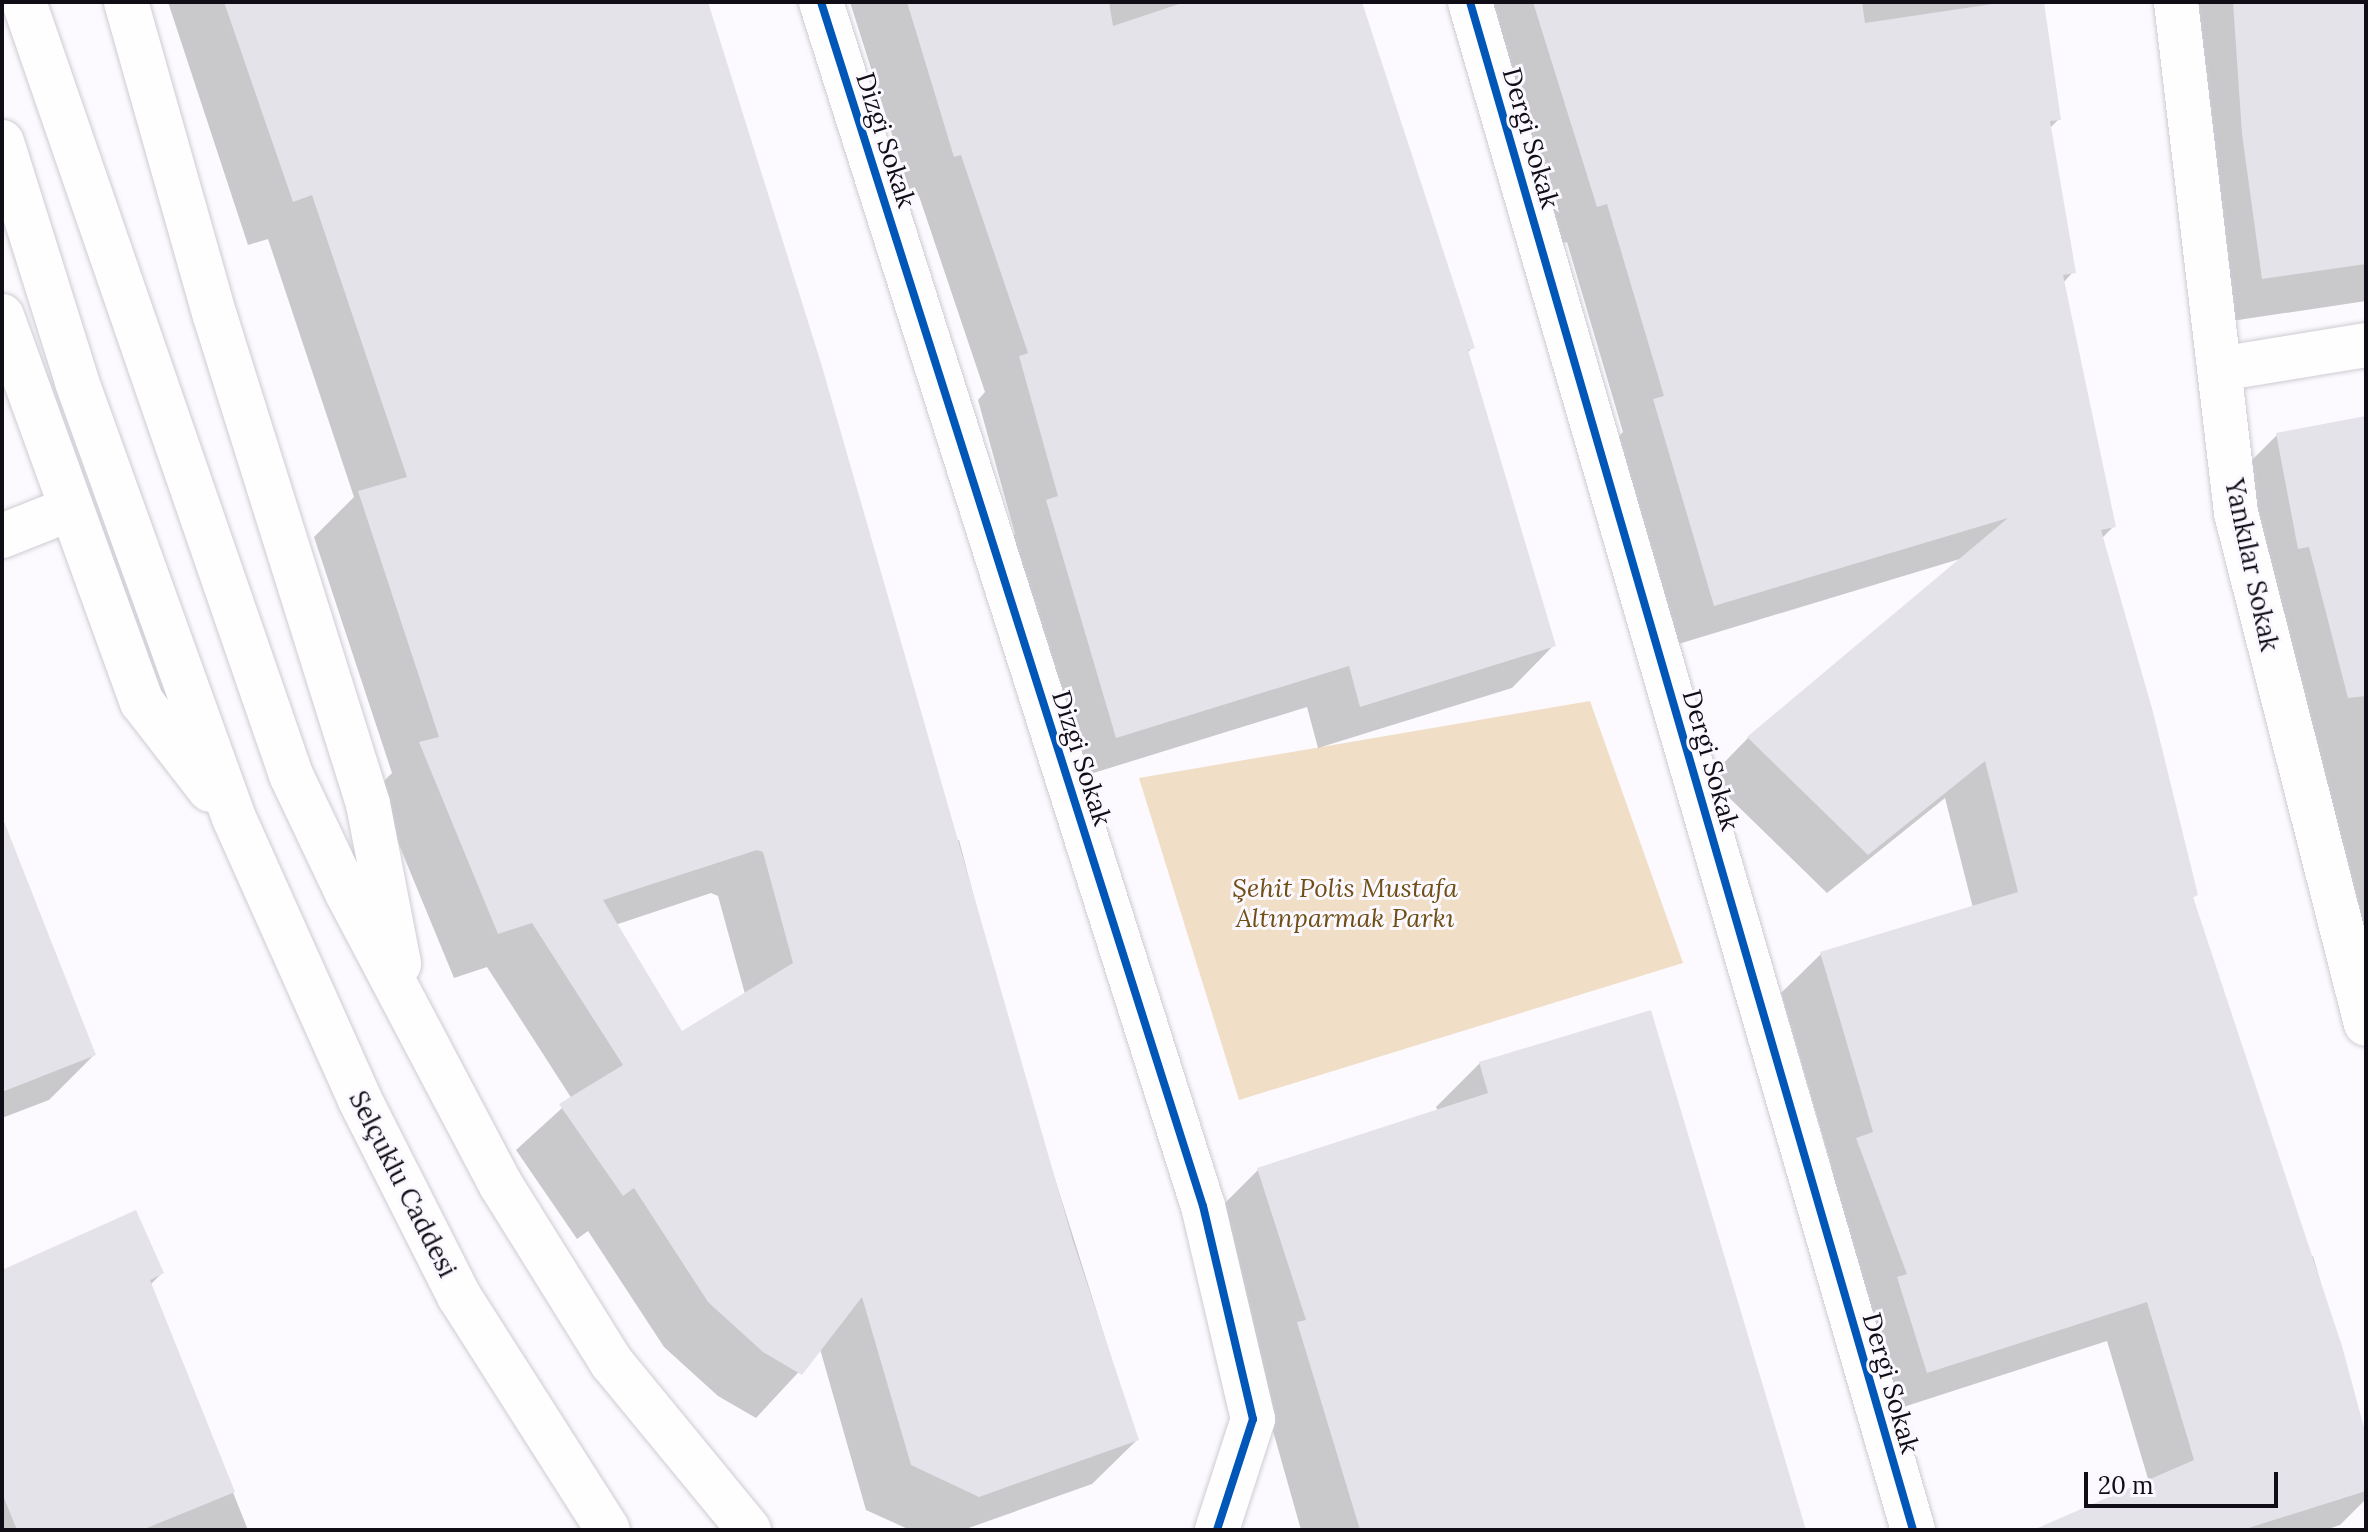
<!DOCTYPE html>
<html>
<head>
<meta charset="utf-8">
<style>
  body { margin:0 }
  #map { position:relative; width:2368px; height:1532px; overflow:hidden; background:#fcfafe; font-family:Lora,serif }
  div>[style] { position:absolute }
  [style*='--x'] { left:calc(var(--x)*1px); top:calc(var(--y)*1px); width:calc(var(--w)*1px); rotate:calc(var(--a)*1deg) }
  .green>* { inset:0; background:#f0dec6 }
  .shadow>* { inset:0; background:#0003 }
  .building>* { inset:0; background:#e5e3ea }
  .roads { filter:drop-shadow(0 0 2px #cecbd3) drop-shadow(0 0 2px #cecbd3) }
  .minor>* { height:44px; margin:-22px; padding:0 22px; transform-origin:22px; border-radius:22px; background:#fffeff }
  .secondary>* { height:44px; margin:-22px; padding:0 22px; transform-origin:22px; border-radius:22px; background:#fffeff }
  .cycleway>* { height:8px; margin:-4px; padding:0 4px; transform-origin:4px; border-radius:4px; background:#0057b8 }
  span { translate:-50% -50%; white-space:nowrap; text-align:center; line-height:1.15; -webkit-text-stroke:6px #fbf9ff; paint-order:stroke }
  .street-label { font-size:26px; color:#110d17 }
  .park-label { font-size:26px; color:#6f4f15; font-style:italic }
  .frame { position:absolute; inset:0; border:4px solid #110d17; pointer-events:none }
  .scale { position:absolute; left:2084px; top:1472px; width:194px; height:36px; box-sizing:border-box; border:4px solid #110d17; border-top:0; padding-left:10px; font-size:24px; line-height:28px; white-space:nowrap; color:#110d17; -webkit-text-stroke:6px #fbf9ff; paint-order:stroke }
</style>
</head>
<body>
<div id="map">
  <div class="green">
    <i style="clip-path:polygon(1590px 701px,1683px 963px,1239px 1100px,1139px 778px)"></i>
  </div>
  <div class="shadow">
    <i style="clip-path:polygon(evenodd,168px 2px,705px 2px,954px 841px,959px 840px,1012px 1042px,1137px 1440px,1092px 1484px,963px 1530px,910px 1530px,866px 1510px,820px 1349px,756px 1418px,718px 1396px,664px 1347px,588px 1231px,577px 1239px,516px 1150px,572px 1099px,487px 967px,454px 978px,376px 789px,392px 773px,314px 537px,354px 497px,268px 239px,248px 245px,168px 2px,711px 893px,718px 896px,745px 994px,681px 1034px,615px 925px,711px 893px)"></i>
    <i style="clip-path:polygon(850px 2px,1359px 2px,1473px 347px,1467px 353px,1554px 645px,1512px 688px,1318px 748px,1307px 707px,1074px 779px,1005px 544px,1015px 534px,978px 400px,985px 392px,919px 196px,912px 198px)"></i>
    <i style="clip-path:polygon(1479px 2px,2042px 2px,2059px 119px,2049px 129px,2073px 272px,2063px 283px,2114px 526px,2101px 539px,2196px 895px,2191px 899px,2309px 1257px,2313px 1256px,2366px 1439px,2366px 1499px,2340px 1525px,2325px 1530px,2038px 1530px,2149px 1482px,2107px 1341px,1888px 1412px,1817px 1180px,1831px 1165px,1781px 993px,1821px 954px,1973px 908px,1945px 798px,1827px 893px,1709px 778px,1748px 738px,1963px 558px,1675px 645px,1614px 441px,1623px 432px,1567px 242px,1557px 245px)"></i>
    <i style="clip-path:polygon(2186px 2px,2366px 2px,2366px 301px,2218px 323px)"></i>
    <i style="clip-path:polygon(2366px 418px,2366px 953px,2239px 473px,2277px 435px)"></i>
    <i style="clip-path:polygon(2px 817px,94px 1055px,49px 1100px,2px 1118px)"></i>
    <i style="clip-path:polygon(1480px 1063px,1804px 1530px,1301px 1530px,1255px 1367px,1262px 1360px,1215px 1213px,1258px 1170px,1438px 1111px,1436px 1107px)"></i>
    <i style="clip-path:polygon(2px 1272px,162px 1273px,150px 1285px,248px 1530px,2px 1530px)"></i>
  </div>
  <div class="building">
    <i style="clip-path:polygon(evenodd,224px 2px,708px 2px,821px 363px,1073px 1241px,1139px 1440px,979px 1497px,911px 1465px,862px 1297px,802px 1375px,763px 1352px,708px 1302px,634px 1188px,623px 1196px,559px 1104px,623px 1065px,532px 923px,498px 934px,419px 742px,439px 737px,358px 491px,407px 477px,312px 195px,293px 202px,224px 2px,757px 850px,763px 852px,793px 963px,682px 1031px,603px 900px,757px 850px)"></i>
    <i style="clip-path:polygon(907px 2px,1109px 2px,1113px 26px,1185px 2px,1362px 2px,1475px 348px,1468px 350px,1556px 646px,1360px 707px,1349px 666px,1116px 738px,1046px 500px,1058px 496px,1019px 356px,1028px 353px,961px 155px,954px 157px)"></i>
    <i style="clip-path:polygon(1533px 2px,1862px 2px,1865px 23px,2006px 2px,2044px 2px,2061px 120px,2050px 121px,2076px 273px,2063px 275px,2116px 527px,2101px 530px,2153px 712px,2198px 895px,2193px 897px,2342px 1346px,2366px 1435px,2366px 1491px,2242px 1530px,2033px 1530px,2194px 1460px,2147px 1302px,1927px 1373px,1897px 1277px,1907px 1274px,1856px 1138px,1873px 1132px,1820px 952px,2018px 892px,1985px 761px,1868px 855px,1747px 737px,2008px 518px,1714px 606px,1653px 399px,1664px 396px,1607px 204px,1597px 207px)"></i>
    <i style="clip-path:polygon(2233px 2px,2366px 2px,2366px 264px,2262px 279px,2242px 134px)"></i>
    <i style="clip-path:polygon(2366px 416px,2366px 696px,2348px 698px,2309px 547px,2298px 549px,2276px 433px)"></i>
    <i style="clip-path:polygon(5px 824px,96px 1055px,2px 1092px,2px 825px)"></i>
    <i style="clip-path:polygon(1651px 1010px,1806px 1530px,1360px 1530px,1297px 1322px,1306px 1320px,1257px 1168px,1488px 1093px,1479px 1062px)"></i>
    <i style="clip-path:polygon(136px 1210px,164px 1273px,150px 1280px,235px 1492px,142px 1530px,17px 1530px,2px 1493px,2px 1270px)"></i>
  </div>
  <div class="roads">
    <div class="minor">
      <i style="--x:821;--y:2;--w:1263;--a:72.4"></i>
      <i style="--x:1203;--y:1206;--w:219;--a:76.8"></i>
      <i style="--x:1253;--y:1419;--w:117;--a:108"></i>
      <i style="--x:1470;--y:2;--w:1591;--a:73.83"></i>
      <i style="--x:2176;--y:2;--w:515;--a:83.3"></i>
      <i style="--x:2236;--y:513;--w:527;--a:75.73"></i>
      <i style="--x:2220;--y:369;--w:148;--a:-9.3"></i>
      <i style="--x:2;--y:536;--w:73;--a:-21.7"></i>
    </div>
    <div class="secondary">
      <i style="--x:24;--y:2;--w:818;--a:70.94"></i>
      <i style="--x:291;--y:775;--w:131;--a:64.6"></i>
      <i style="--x:347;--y:893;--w:330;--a:62.2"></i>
      <i style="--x:501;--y:1185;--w:210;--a:58.1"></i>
      <i style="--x:612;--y:1363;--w:216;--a:50.6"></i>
      <i style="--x:126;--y:2;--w:326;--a:74.2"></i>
      <i style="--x:215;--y:316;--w:511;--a:72.59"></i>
      <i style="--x:368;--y:804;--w:163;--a:79"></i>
      <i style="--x:2;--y:142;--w:251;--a:72.6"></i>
      <i style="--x:77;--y:382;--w:463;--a:70.2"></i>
      <i style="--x:234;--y:818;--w:309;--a:65.9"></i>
      <i style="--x:360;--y:1100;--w:220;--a:63.2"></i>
      <i style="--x:459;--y:1296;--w:277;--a:57.5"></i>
      <i style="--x:2;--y:316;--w:411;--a:70.1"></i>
      <i style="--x:142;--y:702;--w:111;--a:52.3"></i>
    </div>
  </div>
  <div class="cycleway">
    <i style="--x:821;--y:2;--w:1263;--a:72.4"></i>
    <i style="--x:1203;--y:1206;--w:219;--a:76.8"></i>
    <i style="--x:1253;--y:1419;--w:117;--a:108"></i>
    <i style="--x:1470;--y:2;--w:1591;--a:73.83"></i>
  </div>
  <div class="street-label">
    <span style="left:1531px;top:138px;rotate:74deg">Dergi Sokak</span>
    <span style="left:886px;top:140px;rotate:72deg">Dizgi Sokak</span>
    <span style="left:2252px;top:565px;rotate:78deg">Yankılar Sokak</span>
    <span style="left:1082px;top:758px;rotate:72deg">Dizgi Sokak</span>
    <span style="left:1711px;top:760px;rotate:74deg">Dergi Sokak</span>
    <span style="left:403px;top:1184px;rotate:63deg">Selçuklu Caddesi</span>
    <span style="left:1891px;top:1383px;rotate:74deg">Dergi Sokak</span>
  </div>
  <div class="park-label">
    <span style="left:1345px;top:903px">Şehit Polis Mustafa<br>Altınparmak Parkı</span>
  </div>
  <div class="frame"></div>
  <div class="scale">20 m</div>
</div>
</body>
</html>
